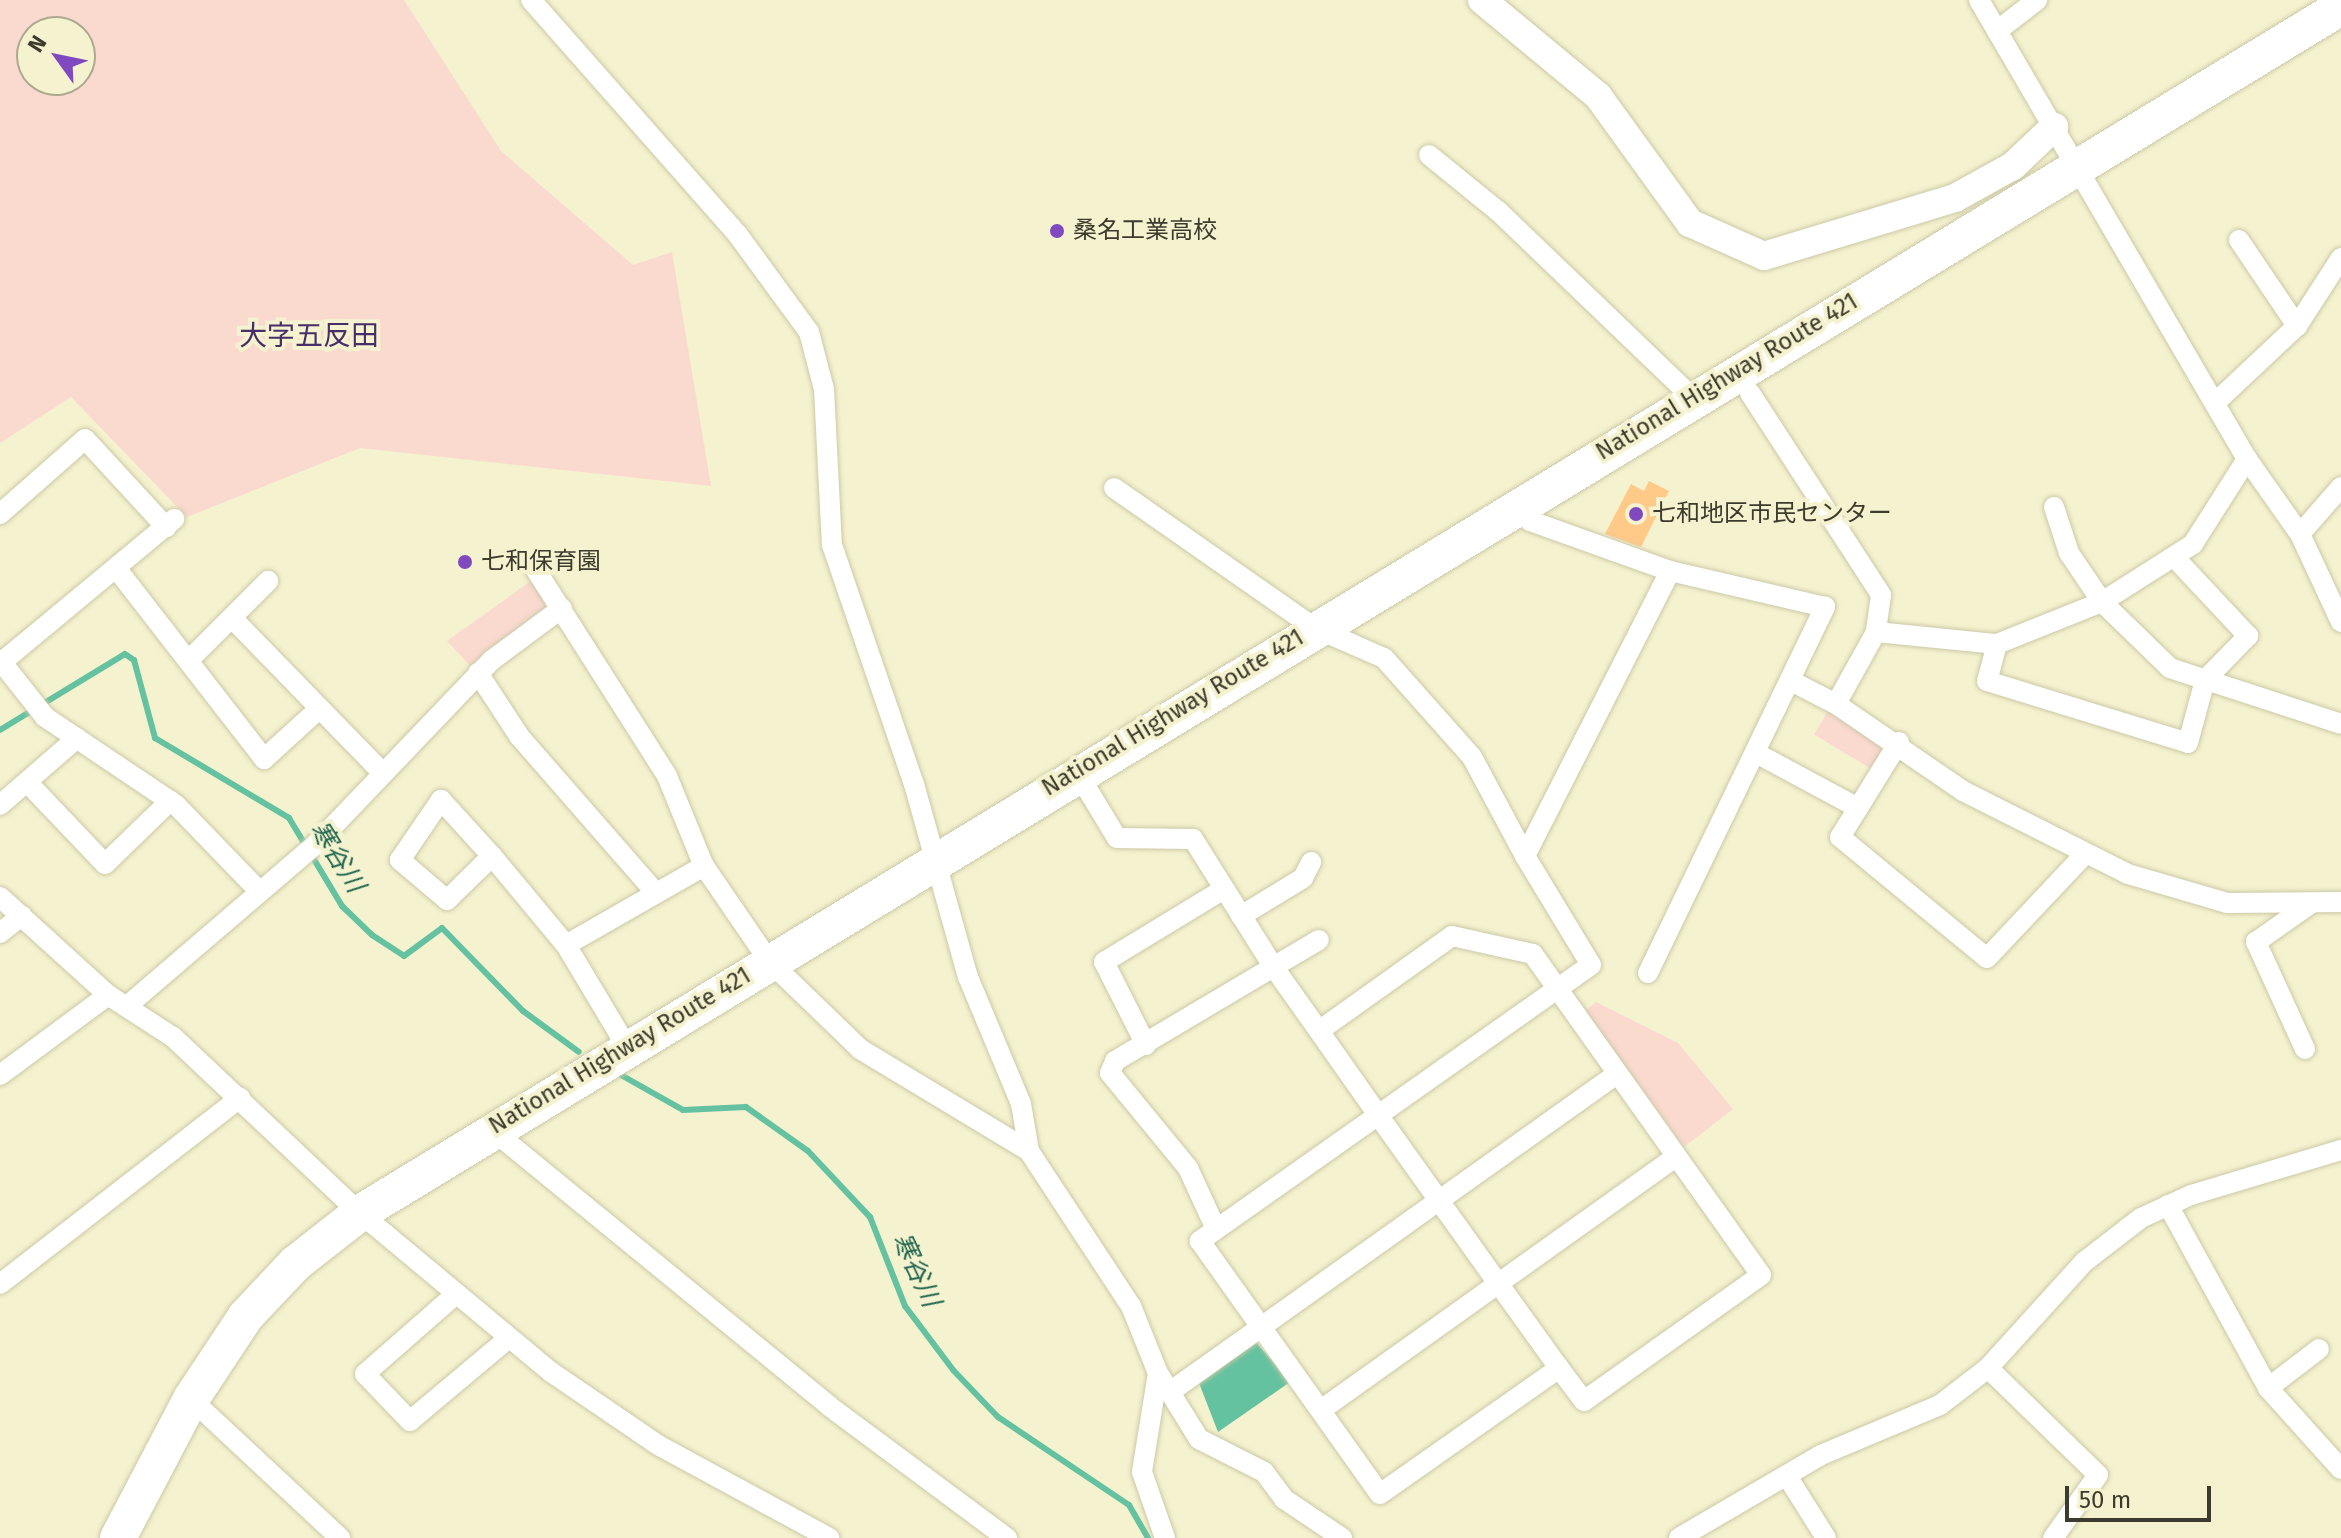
<!DOCTYPE html>
<html>
<head>
<meta charset="utf-8">
<style>
  body { margin:0 }
  #map { position:relative; width:2341px; height:1538px; overflow:hidden; background:#f5f2cf; font-family:"Fira Sans","Noto Sans JP",sans-serif }
  div>[style] { position:absolute }
  [style*='--x'] { left:calc(var(--x)*1px); top:calc(var(--y)*1px); width:calc(var(--w)*1px); rotate:calc(var(--a)*1deg) }
  .green>* { inset:0; background:#fad9cf; transform-origin:0 0 }
  .water>* { inset:0; background:#65c2a0 }
  .stream>* { height:6px; margin:-3px; padding:0 3px; transform-origin:3px; border-radius:3px; background:#65c2a0 }
  .building>* { inset:0; background:#ffc988 }
  .roads { filter:drop-shadow(0 0 2px #ccc9a7) drop-shadow(0 0 2px #ccc9a7) }
  .street>* { height:20px; margin:-10px; padding:0 10px; transform-origin:10px; border-radius:10px; background:#fff }
  .secondary>* { height:28px; margin:-14px; padding:0 14px; transform-origin:14px; border-radius:14px; background:#fff }
  .highway>* { height:36px; margin:-18px; padding:0 18px; transform-origin:18px; border-radius:18px; background:#fff }
  .dots>* { width:22px; height:22px; translate:-50% -50%; box-sizing:border-box; border:4px solid #f5f2cf; border-radius:50% }
  span { translate:-50% -50%; white-space:nowrap; text-align:center; line-height:1.15; -webkit-text-stroke:8px #f5f2cf; paint-order:stroke }
  .poi-label { font-size:24px; color:#3c3b2d }
  .left { translate:0 -50%; text-align:left }
  .street-label { font-size:24px; color:#3c3b2d }
  .water-label { font-size:26px; color:#1f654e; font-style:italic }
  .quarter-label { font-size:28px; color:#472e68 }
  .north { position:absolute; left:16px; top:16px; width:80px; height:80px; box-sizing:border-box; background:#f5f2cf; border:2px solid #aba98e; border-radius:50%; rotate:303deg; font-size:22px; font-weight:700; line-height:32px; text-align:center; color:#3c3b2d }
  .north::after { content:''; display:block; margin:auto; width:28px; height:36px; background:#8049c0; clip-path:polygon(50% 0,100% 100%,50% 72%,0 100%) }
  .scale { position:absolute; left:2065px; top:1486px; width:146px; height:36px; box-sizing:border-box; border:4px solid #3c3b2d; border-top:0; padding-left:10px; font-size:24px; line-height:28px; white-space:nowrap; color:#3c3b2d; -webkit-text-stroke:6px #f5f2cf; paint-order:stroke }
</style>
</head>
<body>
<div id="map">
  <div class="green">
    <i style="clip-path:polygon(evenodd,0 0,404px 0,501px 151px,633px 265px,672px 252px,711px 486px,360px 448px,187px 517px,71px 397px,0 443px,0 0,32px 32px,80px 32px,80px 80px,32px 80px,32px 32px)"></i>
    <i style="clip-path:polygon(535px 578px,556px 607px,475px 671px,447px 641px)"></i>
    <i style="left:1830px;top:708px;width:66px;height:31px;rotate:31deg"></i>
    <i style="clip-path:polygon(1596px 1002px,1678px 1043px,1733px 1109px,1684px 1147px,1585px 1011px)"></i>
  </div>
  <div class="water">
    <i style="clip-path:polygon(1255px 1341px,1290px 1382px,1218px 1432px,1199px 1383px)"></i>
  </div>
  <div class="stream">
    <i style="--x:0;--y:730;--w:146;--a:-31.3"></i>
    <i style="--x:125;--y:654;--w:11;--a:34"></i>
    <i style="--x:134;--y:660;--w:81;--a:74.9"></i>
    <i style="--x:155;--y:738;--w:156;--a:30.8"></i>
    <i style="--x:289;--y:818;--w:103;--a:58.9"></i>
    <i style="--x:342;--y:906;--w:42;--a:44"></i>
    <i style="--x:372;--y:935;--w:38;--a:33"></i>
    <i style="--x:404;--y:956;--w:47;--a:-36.4"></i>
    <i style="--x:442;--y:928;--w:116;--a:45.7"></i>
    <i style="--x:523;--y:1011;--w:69;--a:36.2"></i>
    <i style="--x:621;--y:1075;--w:71;--a:29.4"></i>
    <i style="--x:683;--y:1110;--w:63;--a:-2.7"></i>
    <i style="--x:746;--y:1107;--w:76;--a:35.4"></i>
    <i style="--x:808;--y:1151;--w:91;--a:46.8"></i>
    <i style="--x:870;--y:1217;--w:96;--a:68.5"></i>
    <i style="--x:905;--y:1306;--w:81;--a:53"></i>
    <i style="--x:954;--y:1371;--w:64;--a:46.3"></i>
    <i style="--x:998;--y:1417;--w:158;--a:33.9"></i>
    <i style="--x:1129;--y:1505;--w:38;--a:60"></i>
  </div>
  <div class="building">
    <i style="clip-path:polygon(1649px 481px,1669px 491px,1641px 547px,1605px 534px,1631px 484px,1644px 491px)"></i>
  </div>
  <div class="roads">
    <div class="street">
      <i style="--x:531;--y:0;--w:313;--a:48.6"></i>
      <i style="--x:738;--y:235;--w:120;--a:53.8"></i>
      <i style="--x:809;--y:332;--w:59;--a:75.3"></i>
      <i style="--x:824;--y:389;--w:156;--a:87.1"></i>
      <i style="--x:832;--y:545;--w:253;--a:71.1"></i>
      <i style="--x:914;--y:784;--w:200;--a:74.4"></i>
      <i style="--x:968;--y:977;--w:138;--a:67.3"></i>
      <i style="--x:1021;--y:1104;--w:48;--a:80.3"></i>
      <i style="--x:1029;--y:1151;--w:186;--a:56.7"></i>
      <i style="--x:1131;--y:1306;--w:72;--a:68.1"></i>
      <i style="--x:1158;--y:1373;--w:78;--a:58.2"></i>
      <i style="--x:1199;--y:1439;--w:73;--a:26.9"></i>
      <i style="--x:1264;--y:1472;--w:34;--a:53"></i>
      <i style="--x:1284;--y:1499;--w:70;--a:33.9"></i>
      <i style="--x:1979;--y:0;--w:532;--a:59.72"></i>
      <i style="--x:2247;--y:459;--w:92;--a:54.8"></i>
      <i style="--x:2300;--y:534;--w:97;--a:65"></i>
      <i style="--x:1997;--y:31;--w:51;--a:-37.8"></i>
      <i style="--x:1429;--y:155;--w:89;--a:39.1"></i>
      <i style="--x:1498;--y:211;--w:269;--a:43.8"></i>
      <i style="--x:2239;--y:240;--w:104;--a:56"></i>
      <i style="--x:1750;--y:393;--w:241;--a:57"></i>
      <i style="--x:1881;--y:595;--w:37;--a:98"></i>
      <i style="--x:1876;--y:632;--w:82;--a:119.1"></i>
      <i style="--x:1836;--y:704;--w:154;--a:34.4"></i>
      <i style="--x:1963;--y:791;--w:185;--a:26.7"></i>
      <i style="--x:2128;--y:874;--w:103;--a:16.3"></i>
      <i style="--x:2227;--y:903;--w:114;--a:-0.5"></i>
      <i style="--x:2216;--y:402;--w:111;--a:-43.2"></i>
      <i style="--x:2297;--y:326;--w:81;--a:-57.1"></i>
      <i style="--x:1114;--y:488;--w:243;--a:34.9"></i>
      <i style="--x:1313;--y:627;--w:77;--a:23.6"></i>
      <i style="--x:1384;--y:658;--w:132;--a:48.4"></i>
      <i style="--x:1472;--y:757;--w:112;--a:61.8"></i>
      <i style="--x:1525;--y:856;--w:320;--a:-63"></i>
      <i style="--x:1670;--y:571;--w:149;--a:-160.3"></i>
      <i style="--x:1530;--y:521;--w:22;--a:-114"></i>
      <i style="--x:2054;--y:507;--w:48;--a:71.9"></i>
      <i style="--x:2069;--y:553;--w:59;--a:56"></i>
      <i style="--x:2102;--y:602;--w:95;--a:44.1"></i>
      <i style="--x:2170;--y:668;--w:180;--a:18.1"></i>
      <i style="--x:0;--y:514;--w:113;--a:-41.4"></i>
      <i style="--x:85;--y:439;--w:120;--a:47.4"></i>
      <i style="--x:2300;--y:534;--w:62;--a:-48.9"></i>
      <i style="--x:534;--y:567;--w:248;--a:57.5"></i>
      <i style="--x:667;--y:776;--w:97;--a:67.7"></i>
      <i style="--x:704;--y:866;--w:115;--a:55.6"></i>
      <i style="--x:769;--y:961;--w:127;--a:44"></i>
      <i style="--x:860;--y:1049;--w:197;--a:31.1"></i>
      <i style="--x:116;--y:568;--w:242;--a:52.2"></i>
      <i style="--x:264;--y:759;--w:74;--a:-42.3"></i>
      <i style="--x:234;--y:620;--w:214;--a:45.8"></i>
      <i style="--x:1876;--y:632;--w:122;--a:5.7"></i>
      <i style="--x:1997;--y:644;--w:113;--a:-21.8"></i>
      <i style="--x:2102;--y:602;--w:108;--a:-32.5"></i>
      <i style="--x:2193;--y:544;--w:101;--a:-57.6"></i>
      <i style="--x:1997;--y:644;--w:38;--a:105"></i>
      <i style="--x:1987;--y:681;--w:210;--a:17.1"></i>
      <i style="--x:2188;--y:743;--w:65;--a:-74.9"></i>
      <i style="--x:2205;--y:680;--w:62;--a:-45.7"></i>
      <i style="--x:2248;--y:636;--w:107;--a:-133.1"></i>
      <i style="--x:0;--y:660;--w:73;--a:51.7"></i>
      <i style="--x:45;--y:717;--w:158;--a:33.9"></i>
      <i style="--x:176;--y:805;--w:120;--a:46"></i>
      <i style="--x:189;--y:660;--w:112;--a:-45"></i>
      <i style="--x:2;--y:662;--w:224;--a:-39.7"></i>
      <i style="--x:478;--y:673;--w:75;--a:56.9"></i>
      <i style="--x:519;--y:736;--w:208;--a:48.9"></i>
      <i style="--x:1791;--y:681;--w:51;--a:27.1"></i>
      <i style="--x:1899;--y:742;--w:112;--a:121.8"></i>
      <i style="--x:1840;--y:837;--w:190;--a:39.5"></i>
      <i style="--x:1987;--y:958;--w:141;--a:-46.7"></i>
      <i style="--x:1756;--y:753;--w:116;--a:28.3"></i>
      <i style="--x:1077;--y:772;--w:77;--a:58.8"></i>
      <i style="--x:1117;--y:838;--w:76;--a:0.8"></i>
      <i style="--x:1193;--y:839;--w:154;--a:57.8"></i>
      <i style="--x:1275;--y:969;--w:76;--a:54.6"></i>
      <i style="--x:1319;--y:1031;--w:103;--a:54.9"></i>
      <i style="--x:1378;--y:1115;--w:206;--a:54.5"></i>
      <i style="--x:1498;--y:1283;--w:105;--a:54.3"></i>
      <i style="--x:1559;--y:1368;--w:41;--a:52.9"></i>
      <i style="--x:1584;--y:1401;--w:217;--a:-35.4"></i>
      <i style="--x:1761;--y:1275;--w:394;--a:-125.4"></i>
      <i style="--x:1533;--y:954;--w:83;--a:-167.5"></i>
      <i style="--x:1452;--y:936;--w:163;--a:144.5"></i>
      <i style="--x:27;--y:782;--w:113;--a:46.4"></i>
      <i style="--x:105;--y:864;--w:91;--a:-44.1"></i>
      <i style="--x:0;--y:805;--w:102;--a:-41"></i>
      <i style="--x:492;--y:856;--w:63;--a:135.6"></i>
      <i style="--x:447;--y:900;--w:62;--a:-139.6"></i>
      <i style="--x:400;--y:860;--w:73;--a:-55.7"></i>
      <i style="--x:441;--y:800;--w:76;--a:47.7"></i>
      <i style="--x:492;--y:856;--w:116;--a:50.3"></i>
      <i style="--x:566;--y:945;--w:119;--a:59.1"></i>
      <i style="--x:1525;--y:856;--w:127;--a:58.8"></i>
      <i style="--x:1591;--y:965;--w:479;--a:144.8"></i>
      <i style="--x:1200;--y:1241;--w:310;--a:54.6"></i>
      <i style="--x:1380;--y:1494;--w:219;--a:-35.1"></i>
      <i style="--x:0;--y:897;--w:146;--a:42.2"></i>
      <i style="--x:108;--y:995;--w:77;--a:32.9"></i>
      <i style="--x:173;--y:1037;--w:257;--a:43.3"></i>
      <i style="--x:360;--y:1213;--w:249;--a:39.8"></i>
      <i style="--x:551;--y:1372;--w:130;--a:34.3"></i>
      <i style="--x:658;--y:1445;--w:195;--a:28.5"></i>
      <i style="--x:1241;--y:916;--w:73;--a:-31.5"></i>
      <i style="--x:1303;--y:878;--w:18;--a:-63"></i>
      <i style="--x:0;--y:933;--w:28;--a:-39"></i>
      <i style="--x:566;--y:945;--w:159;--a:-29.8"></i>
      <i style="--x:1648;--y:973;--w:407;--a:-64.2"></i>
      <i style="--x:1825;--y:607;--w:159;--a:-166.9"></i>
      <i style="--x:127;--y:1006;--w:250;--a:-40.6"></i>
      <i style="--x:317;--y:843;--w:253;--a:-46.3"></i>
      <i style="--x:492;--y:660;--w:87;--a:-36.6"></i>
      <i style="--x:1146;--y:1045;--w:93;--a:-116.8"></i>
      <i style="--x:1104;--y:962;--w:140;--a:-31.3"></i>
      <i style="--x:2305;--y:1049;--w:118;--a:-114.6"></i>
      <i style="--x:2256;--y:942;--w:66;--a:-35.1"></i>
      <i style="--x:0;--y:1075;--w:134;--a:-36.5"></i>
      <i style="--x:491;--y:1129;--w:437;--a:39.3"></i>
      <i style="--x:829;--y:1406;--w:222;--a:36.6"></i>
      <i style="--x:2168;--y:1205;--w:209;--a:61.3"></i>
      <i style="--x:2268;--y:1388;--w:109;--a:48"></i>
      <i style="--x:1216;--y:1229;--w:67;--a:-114.7"></i>
      <i style="--x:1188;--y:1168;--w:123;--a:-129.4"></i>
      <i style="--x:1110;--y:1073;--w:13;--a:-67"></i>
      <i style="--x:1115;--y:1061;--w:237;--a:-30.7"></i>
      <i style="--x:0;--y:1284;--w:304;--a:-37.8"></i>
      <i style="--x:456;--y:1294;--w:121;--a:138.7"></i>
      <i style="--x:365;--y:1374;--w:65;--a:46.2"></i>
      <i style="--x:410;--y:1421;--w:129;--a:-40"></i>
      <i style="--x:1988;--y:1368;--w:153;--a:44.2"></i>
      <i style="--x:2098;--y:1475;--w:77;--a:125.5"></i>
      <i style="--x:1158;--y:1373;--w:100;--a:99.2"></i>
      <i style="--x:1142;--y:1472;--w:70;--a:70.8"></i>
      <i style="--x:2268;--y:1388;--w:64;--a:-37.4"></i>
      <i style="--x:1174;--y:1389;--w:544;--a:-35.42"></i>
      <i style="--x:191;--y:1399;--w:204;--a:43"></i>
      <i style="--x:1321;--y:1410;--w:436;--a:-35.5"></i>
      <i style="--x:1787;--y:1476;--w:73;--a:57.8"></i>
      <i style="--x:1679;--y:1538;--w:164;--a:-30.3"></i>
      <i style="--x:1821;--y:1455;--w:129;--a:-22.8"></i>
      <i style="--x:1940;--y:1405;--w:61;--a:-37.6"></i>
      <i style="--x:1988;--y:1368;--w:143;--a:-47.8"></i>
      <i style="--x:2084;--y:1262;--w:72;--a:-37.7"></i>
      <i style="--x:2141;--y:1218;--w:55;--a:-24.7"></i>
      <i style="--x:2191;--y:1195;--w:157;--a:-16.7"></i>
    </div>
    <div class="secondary">
      <i style="--x:1482;--y:0;--w:151;--a:39.6"></i>
      <i style="--x:1598;--y:96;--w:157;--a:54.1"></i>
      <i style="--x:1690;--y:223;--w:81;--a:24"></i>
      <i style="--x:1764;--y:256;--w:200;--a:-16.9"></i>
      <i style="--x:1955;--y:198;--w:66;--a:-28.9"></i>
      <i style="--x:2013;--y:166;--w:57;--a:-43.6"></i>
    </div>
    <div class="highway">
      <i style="--x:118;--y:1538;--w:157;--a:-62.3"></i>
      <i style="--x:191;--y:1399;--w:100;--a:-56.5"></i>
      <i style="--x:246;--y:1316;--w:73;--a:-46.7"></i>
      <i style="--x:296;--y:1263;--w:81;--a:-38"></i>
      <i style="--x:360;--y:1213;--w:2319;--a:-31.33"></i>
    </div>
  </div>
  <div class="dots">
    <i style="left:1057px;top:231px;background:#8049c0"></i>
    <i style="left:1636px;top:514px;background:#8049c0"></i>
    <i style="left:465px;top:562px;background:#8049c0"></i>
  </div>
  <div class="poi-label">
    <span class="left" style="left:1073px;top:231px">桑名工業高校</span>
    <span class="left" style="left:1652px;top:514px">七和地区市民センター</span>
    <span class="left" style="left:481px;top:562px">七和保育園</span>
  </div>
  <div class="street-label">
    <span style="left:1727px;top:377px;rotate:-31deg">National Highway Route 421</span>
    <span style="left:1173px;top:713px;rotate:-31deg">National Highway Route 421</span>
    <span style="left:620px;top:1051px;rotate:-31deg">National Highway Route 421</span>
  </div>
  <div class="water-label">
    <span style="left:337px;top:857px;rotate:58deg">寒谷川</span>
    <span style="left:916px;top:1270px;rotate:65deg">寒谷川</span>
  </div>
  <div class="quarter-label">
    <span style="left:309px;top:336px">大字五反田</span>
  </div>
  <div class="north">N</div>
  <div class="scale">50 m</div>
</div>
</body>
</html>
